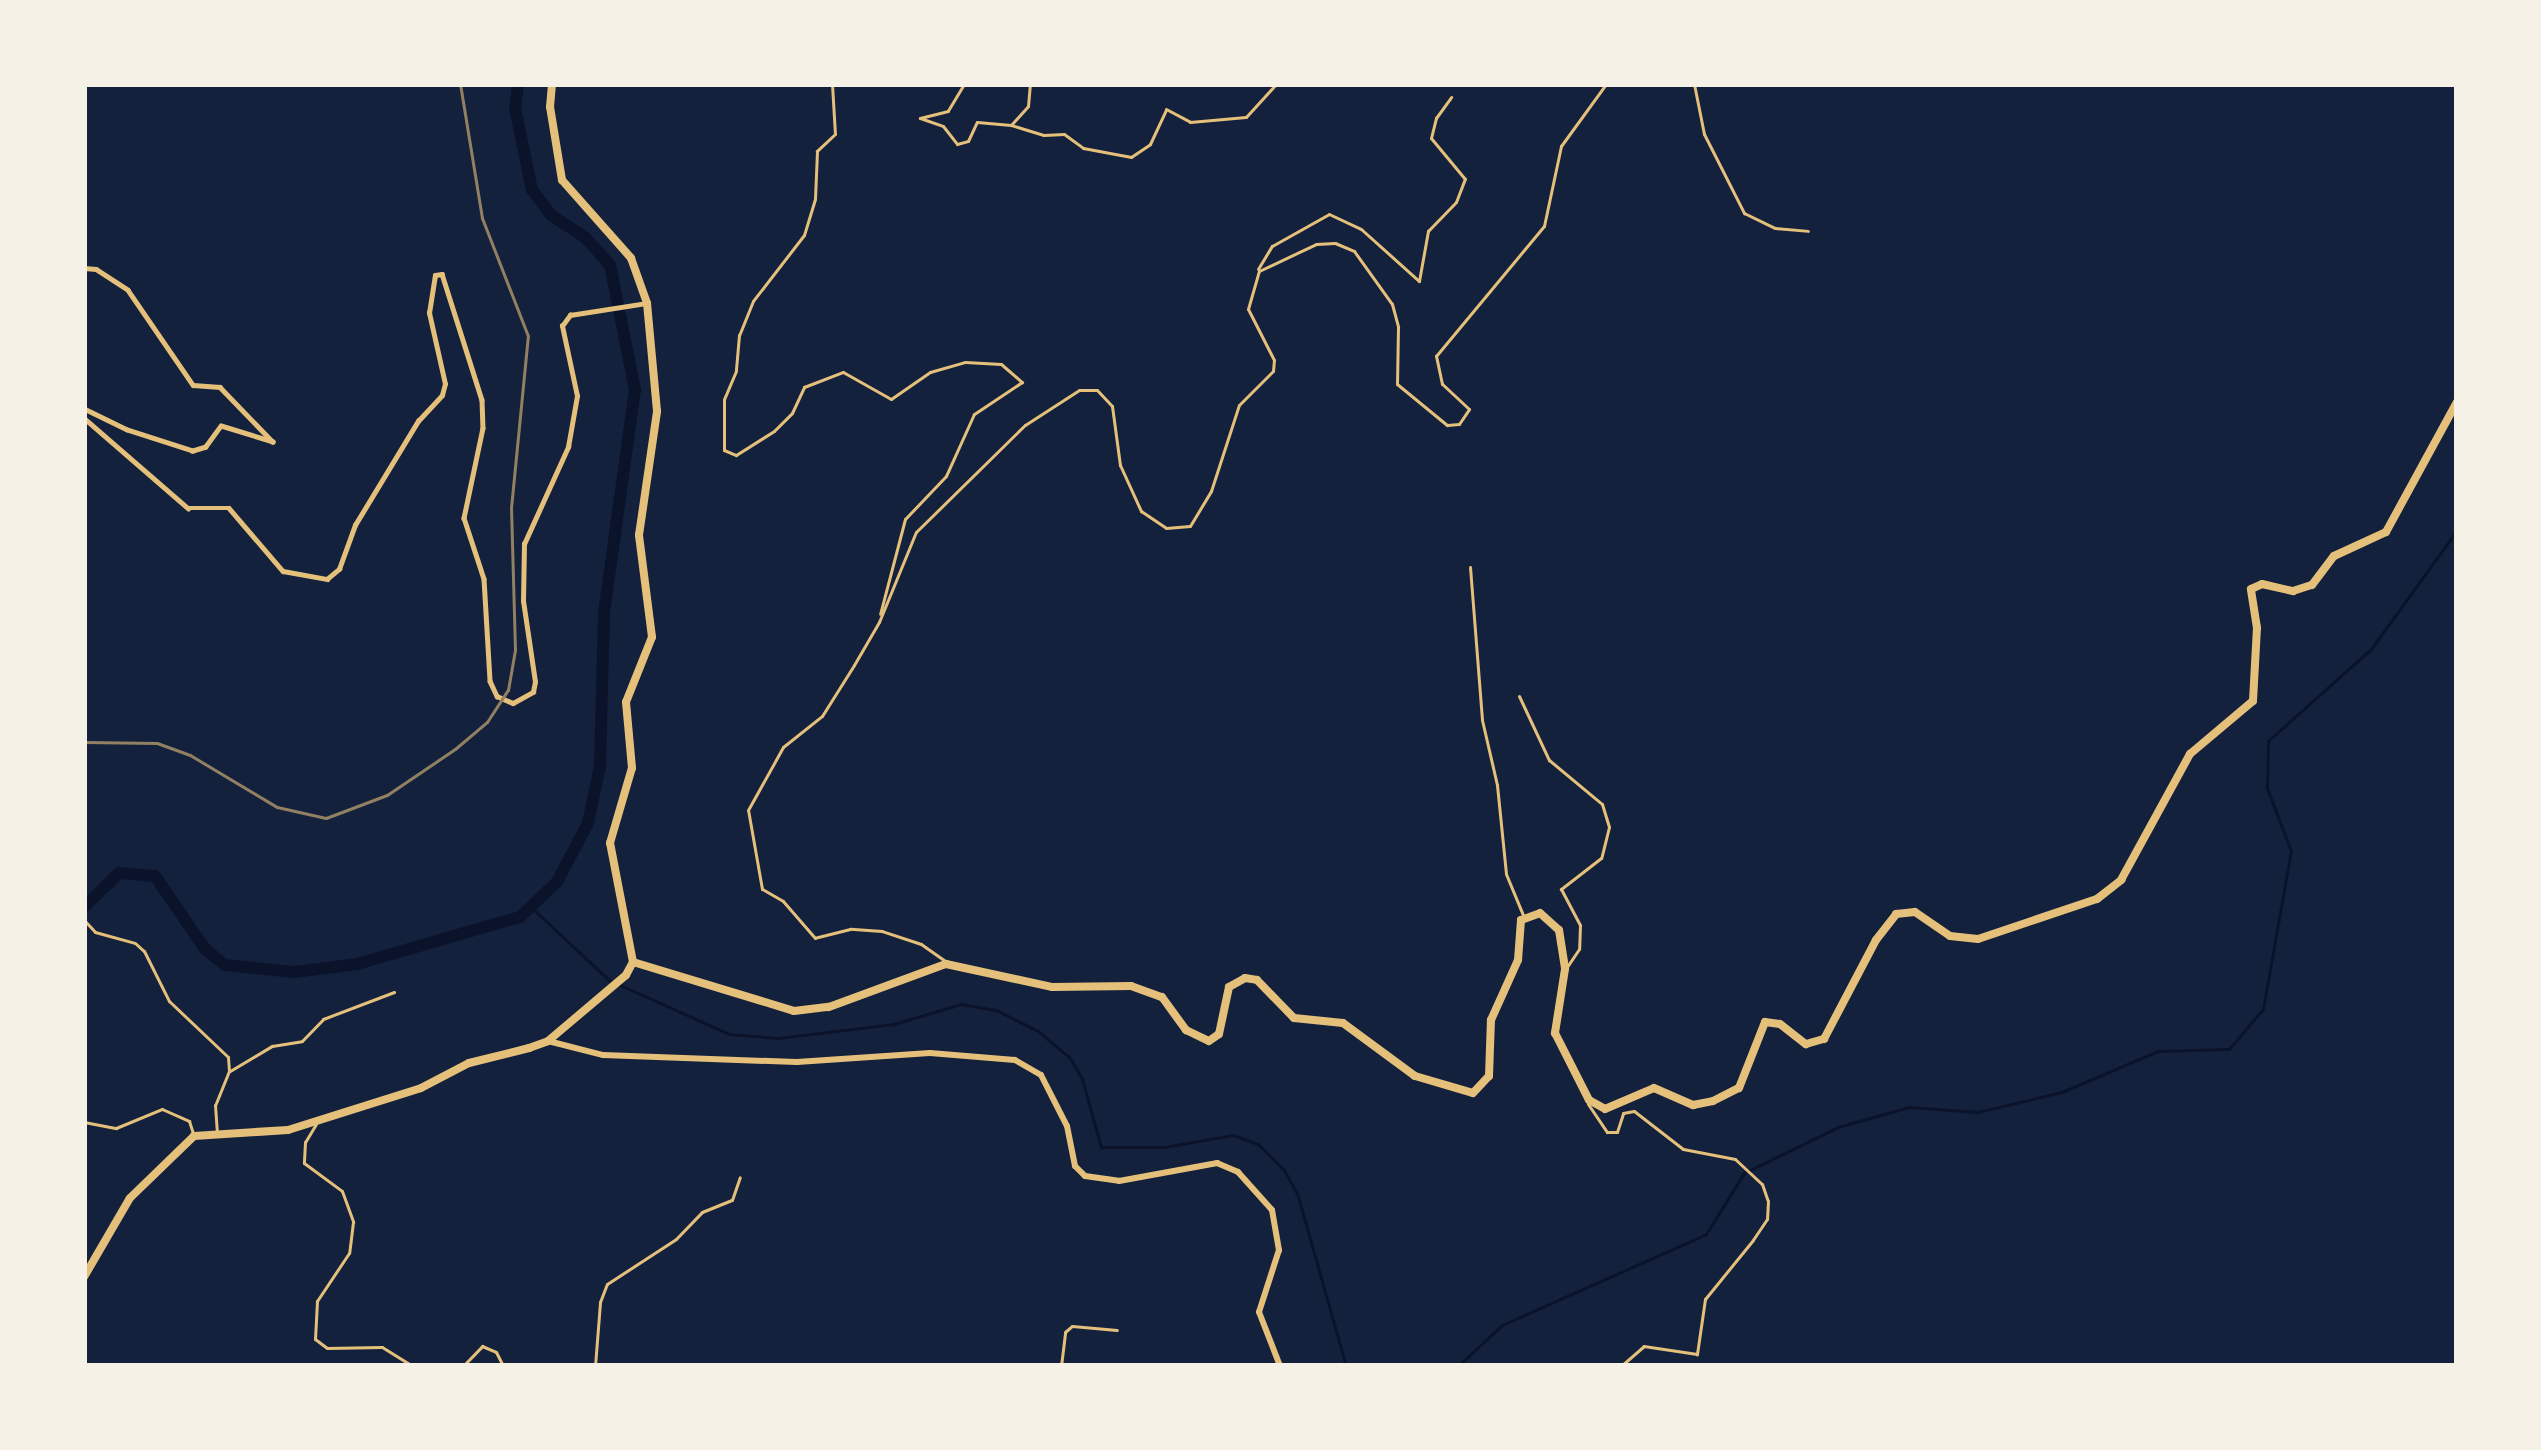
<!DOCTYPE html>
<html>
<head>
<meta charset="utf-8">
<style>
  body { margin:0 }
  #map { position:relative; width:2541px; height:1450px; overflow:hidden; background:#14213d; font-family:Signika,sans-serif }
  div>[style] { position:absolute }
  [style*='--x'] { left:calc(var(--x)*1px); top:calc(var(--y)*1px); width:calc(var(--w)*1px); rotate:calc(var(--a)*1deg) }
  .stream>* { height:3px; margin:-1.5px; padding:0 1.5px; transform-origin:1.5px; border-radius:1.5px; background:#0b132b }
  .river>* { height:12px; margin:-6px; padding:0 6px; transform-origin:6px; border-radius:6px; background:#0b132b }
  .minor>* { height:3px; margin:-1.5px; padding:0 1.5px; transform-origin:1.5px; border-radius:1.5px; background:#e5c07b }
  .tertiary>* { height:4.5px; margin:-2.25px; padding:0 2.25px; transform-origin:2.25px; border-radius:2.25px; background:#e5c07b }
  .primary>* { height:6px; margin:-3px; padding:0 3px; transform-origin:3px; border-radius:3px; background:#e5c07b }
  .trunk>* { height:8px; margin:-4px; padding:0 4px; transform-origin:4px; border-radius:4px; background:#e5c07b }
  .rail>* { height:3px; margin:-1.5px; padding:0 1.5px; transform-origin:1.5px; border-radius:1.5px; background:#918062 }
  span { translate:-50% -50%; white-space:nowrap; text-align:center; line-height:1.15; -webkit-text-stroke:12px #f6f1e7; paint-order:stroke }
  .frame { position:absolute; inset:0; border:87px solid #f6f1e7; pointer-events:none }
</style>
</head>
<body>
<div id="map">
  <div class="stream">
    <i style="--x:533;--y:909;--w:104;--a:43.1"></i>
    <i style="--x:609;--y:980;--w:132;--a:24.2"></i>
    <i style="--x:729;--y:1034;--w:49;--a:4.7"></i>
    <i style="--x:778;--y:1038;--w:117;--a:-6.9"></i>
    <i style="--x:894;--y:1024;--w:70;--a:-16.6"></i>
    <i style="--x:961;--y:1004;--w:36;--a:10"></i>
    <i style="--x:996;--y:1010;--w:47;--a:26.6"></i>
    <i style="--x:1038;--y:1031;--w:42;--a:40.2"></i>
    <i style="--x:1070;--y:1058;--w:24;--a:60"></i>
    <i style="--x:1082;--y:1079;--w:71;--a:74.4"></i>
    <i style="--x:1101;--y:1147;--w:63;--a:0"></i>
    <i style="--x:1164;--y:1147;--w:70;--a:-9.9"></i>
    <i style="--x:1233;--y:1135;--w:27;--a:20"></i>
    <i style="--x:1258;--y:1144;--w:37;--a:45"></i>
    <i style="--x:1284;--y:1170;--w:26;--a:61"></i>
    <i style="--x:1297;--y:1193;--w:180;--a:74.2"></i>
    <i style="--x:1458;--y:1366;--w:60;--a:-43"></i>
    <i style="--x:1502;--y:1325;--w:223;--a:-24"></i>
    <i style="--x:1706;--y:1234;--w:72;--a:-58.1"></i>
    <i style="--x:1744;--y:1173;--w:105;--a:-26.1"></i>
    <i style="--x:1838;--y:1127;--w:74;--a:-15.7"></i>
    <i style="--x:1909;--y:1107;--w:69;--a:4.1"></i>
    <i style="--x:1978;--y:1112;--w:86;--a:-13.4"></i>
    <i style="--x:2062;--y:1092;--w:104;--a:-23.1"></i>
    <i style="--x:2158;--y:1051;--w:71;--a:-1.6"></i>
    <i style="--x:2229;--y:1049;--w:52;--a:-49.6"></i>
    <i style="--x:2263;--y:1009;--w:160;--a:-80"></i>
    <i style="--x:2291;--y:851;--w:67;--a:-110.9"></i>
    <i style="--x:2267;--y:788;--w:47;--a:-88.8"></i>
    <i style="--x:2268;--y:741;--w:138;--a:-41.8"></i>
    <i style="--x:2371;--y:649;--w:147;--a:-54.1"></i>
  </div>
  <div class="river">
    <i style="--x:84;--y:907;--w:49;--a:-44.2"></i>
    <i style="--x:119;--y:873;--w:36;--a:5"></i>
    <i style="--x:155;--y:876;--w:88;--a:55.6"></i>
    <i style="--x:205;--y:949;--w:26;--a:39"></i>
    <i style="--x:225;--y:965;--w:69;--a:5.8"></i>
    <i style="--x:294;--y:972;--w:64;--a:-7.2"></i>
    <i style="--x:357;--y:964;--w:170;--a:-16.1"></i>
    <i style="--x:520;--y:917;--w:51;--a:-43.4"></i>
    <i style="--x:557;--y:882;--w:67;--a:-62.3"></i>
    <i style="--x:588;--y:823;--w:58;--a:-78.1"></i>
    <i style="--x:600;--y:766;--w:153;--a:-88.5"></i>
    <i style="--x:604;--y:613;--w:225;--a:-82.1"></i>
    <i style="--x:635;--y:390;--w:127;--a:-101.3"></i>
    <i style="--x:610;--y:265;--w:36;--a:-132"></i>
    <i style="--x:586;--y:238;--w:42;--a:-146.7"></i>
    <i style="--x:551;--y:215;--w:31;--a:-127"></i>
    <i style="--x:532;--y:190;--w:84;--a:-101.7"></i>
    <i style="--x:515;--y:108;--w:24;--a:-83"></i>
  </div>
  <div class="minor">
    <i style="--x:832;--y:84;--w:50;--a:86.6"></i>
    <i style="--x:835;--y:134;--w:25;--a:137"></i>
    <i style="--x:817;--y:151;--w:48;--a:92.4"></i>
    <i style="--x:815;--y:199;--w:38;--a:107"></i>
    <i style="--x:804;--y:235;--w:83;--a:127.7"></i>
    <i style="--x:753;--y:301;--w:37;--a:112"></i>
    <i style="--x:739;--y:335;--w:36;--a:95"></i>
    <i style="--x:736;--y:371;--w:30;--a:113"></i>
    <i style="--x:724;--y:399;--w:51;--a:90"></i>
    <i style="--x:724;--y:450;--w:13;--a:23"></i>
    <i style="--x:736;--y:455;--w:45;--a:-32.3"></i>
    <i style="--x:774;--y:431;--w:25;--a:-45"></i>
    <i style="--x:792;--y:413;--w:29;--a:-65"></i>
    <i style="--x:804;--y:387;--w:42;--a:-21"></i>
    <i style="--x:843;--y:372;--w:55;--a:29.4"></i>
    <i style="--x:891;--y:399;--w:47;--a:-34.7"></i>
    <i style="--x:930;--y:372;--w:36;--a:-16"></i>
    <i style="--x:965;--y:362;--w:36;--a:3"></i>
    <i style="--x:1001;--y:364;--w:28;--a:41"></i>
    <i style="--x:1022;--y:382;--w:58;--a:146.3"></i>
    <i style="--x:974;--y:414;--w:68;--a:114.3"></i>
    <i style="--x:946;--y:476;--w:59;--a:133.6"></i>
    <i style="--x:905;--y:519;--w:98;--a:104.7"></i>
    <i style="--x:964;--y:84;--w:31;--a:121"></i>
    <i style="--x:948;--y:111;--w:29;--a:166"></i>
    <i style="--x:920;--y:118;--w:24;--a:19"></i>
    <i style="--x:943;--y:126;--w:23;--a:52"></i>
    <i style="--x:957;--y:144;--w:11;--a:-15"></i>
    <i style="--x:968;--y:141;--w:21;--a:-65"></i>
    <i style="--x:977;--y:122;--w:34;--a:5"></i>
    <i style="--x:1011;--y:125;--w:25;--a:-48"></i>
    <i style="--x:1028;--y:106;--w:22;--a:-85"></i>
    <i style="--x:1694;--y:84;--w:51;--a:78.7"></i>
    <i style="--x:1704;--y:134;--w:89;--a:63.1"></i>
    <i style="--x:1744;--y:213;--w:34;--a:26"></i>
    <i style="--x:1775;--y:228;--w:33;--a:5"></i>
    <i style="--x:1011;--y:125;--w:34;--a:17"></i>
    <i style="--x:1044;--y:135;--w:20;--a:-3"></i>
    <i style="--x:1064;--y:134;--w:24;--a:36"></i>
    <i style="--x:1083;--y:148;--w:49;--a:10.6"></i>
    <i style="--x:1131;--y:157;--w:23;--a:-34"></i>
    <i style="--x:1150;--y:144;--w:38;--a:-65"></i>
    <i style="--x:1166;--y:109;--w:27;--a:28"></i>
    <i style="--x:1190;--y:122;--w:56;--a:-5.1"></i>
    <i style="--x:1246;--y:117;--w:45;--a:-47.7"></i>
    <i style="--x:1258;--y:269;--w:27;--a:-59"></i>
    <i style="--x:1272;--y:246;--w:65;--a:-29.3"></i>
    <i style="--x:1329;--y:214;--w:35;--a:25"></i>
    <i style="--x:1361;--y:229;--w:78;--a:41.9"></i>
    <i style="--x:1419;--y:281;--w:51;--a:-79.8"></i>
    <i style="--x:1428;--y:231;--w:40;--a:-46"></i>
    <i style="--x:1456;--y:202;--w:25;--a:-69"></i>
    <i style="--x:1465;--y:179;--w:53;--a:-129.7"></i>
    <i style="--x:1431;--y:138;--w:21;--a:-76"></i>
    <i style="--x:1436;--y:118;--w:26;--a:-54"></i>
    <i style="--x:1470;--y:567;--w:153;--a:85.5"></i>
    <i style="--x:1482;--y:720;--w:67;--a:77"></i>
    <i style="--x:1497;--y:785;--w:89;--a:84.2"></i>
    <i style="--x:1506;--y:874;--w:44;--a:67.5"></i>
    <i style="--x:1519;--y:696;--w:71;--a:64.9"></i>
    <i style="--x:1549;--y:760;--w:69;--a:39.7"></i>
    <i style="--x:1602;--y:804;--w:24;--a:73"></i>
    <i style="--x:1609;--y:827;--w:32;--a:104"></i>
    <i style="--x:1601;--y:858;--w:51;--a:142.2"></i>
    <i style="--x:1561;--y:889;--w:41;--a:62.2"></i>
    <i style="--x:1580;--y:925;--w:24;--a:92"></i>
    <i style="--x:1579;--y:949;--w:23;--a:124"></i>
    <i style="--x:84;--y:920;--w:16;--a:47"></i>
    <i style="--x:95;--y:932;--w:41;--a:15.4"></i>
    <i style="--x:135;--y:943;--w:12;--a:42"></i>
    <i style="--x:144;--y:951;--w:56;--a:63.4"></i>
    <i style="--x:169;--y:1001;--w:81;--a:43.5"></i>
    <i style="--x:228;--y:1057;--w:14;--a:86"></i>
    <i style="--x:229;--y:1071;--w:37;--a:112"></i>
    <i style="--x:215;--y:1105;--w:26;--a:86"></i>
    <i style="--x:948;--y:963;--w:33;--a:-145"></i>
    <i style="--x:921;--y:944;--w:41;--a:-161.6"></i>
    <i style="--x:882;--y:931;--w:32;--a:-176"></i>
    <i style="--x:850;--y:929;--w:36;--a:166"></i>
    <i style="--x:815;--y:938;--w:49;--a:-130.9"></i>
    <i style="--x:783;--y:901;--w:24;--a:-150"></i>
    <i style="--x:762;--y:889;--w:80;--a:-100"></i>
    <i style="--x:748;--y:810;--w:72;--a:-60.9"></i>
    <i style="--x:783;--y:747;--w:50;--a:-38.5"></i>
    <i style="--x:822;--y:716;--w:60;--a:-57.9"></i>
    <i style="--x:854;--y:665;--w:50;--a:-59.8"></i>
    <i style="--x:879;--y:622;--w:97;--a:-67.7"></i>
    <i style="--x:916;--y:532;--w:153;--a:-44.5"></i>
    <i style="--x:1025;--y:425;--w:64;--a:-32.9"></i>
    <i style="--x:1079;--y:390;--w:18;--a:0"></i>
    <i style="--x:1097;--y:390;--w:22;--a:47"></i>
    <i style="--x:1112;--y:406;--w:60;--a:82.3"></i>
    <i style="--x:1120;--y:465;--w:51;--a:65.5"></i>
    <i style="--x:1141;--y:511;--w:30;--a:34"></i>
    <i style="--x:1166;--y:528;--w:24;--a:-5"></i>
    <i style="--x:1190;--y:526;--w:41;--a:-59"></i>
    <i style="--x:1211;--y:491;--w:90;--a:-72"></i>
    <i style="--x:1239;--y:405;--w:48;--a:-45"></i>
    <i style="--x:1273;--y:371;--w:11;--a:-85"></i>
    <i style="--x:1274;--y:360;--w:57;--a:-117"></i>
    <i style="--x:1248;--y:309;--w:40;--a:-74"></i>
    <i style="--x:1259;--y:271;--w:63;--a:-25.3"></i>
    <i style="--x:1316;--y:244;--w:19;--a:-3"></i>
    <i style="--x:1335;--y:243;--w:21;--a:23"></i>
    <i style="--x:1354;--y:251;--w:65;--a:54.4"></i>
    <i style="--x:1392;--y:304;--w:24;--a:75"></i>
    <i style="--x:1398;--y:327;--w:57;--a:91"></i>
    <i style="--x:1397;--y:384;--w:65;--a:39.4"></i>
    <i style="--x:1447;--y:425;--w:12;--a:-5"></i>
    <i style="--x:1459;--y:424;--w:18;--a:-56"></i>
    <i style="--x:1469;--y:409;--w:37;--a:-137"></i>
    <i style="--x:1442;--y:384;--w:29;--a:-102"></i>
    <i style="--x:1436;--y:356;--w:169;--a:-50.3"></i>
    <i style="--x:1544;--y:226;--w:82;--a:-78"></i>
    <i style="--x:1561;--y:146;--w:77;--a:-54"></i>
    <i style="--x:230;--y:1071;--w:49;--a:-30.8"></i>
    <i style="--x:272;--y:1046;--w:30;--a:-9"></i>
    <i style="--x:302;--y:1041;--w:30;--a:-46"></i>
    <i style="--x:323;--y:1019;--w:76;--a:-20.8"></i>
    <i style="--x:1588;--y:1104;--w:34;--a:56"></i>
    <i style="--x:1607;--y:1132;--w:10;--a:0"></i>
    <i style="--x:1617;--y:1132;--w:20;--a:-72"></i>
    <i style="--x:1623;--y:1113;--w:11;--a:-10"></i>
    <i style="--x:1634;--y:1111;--w:62;--a:37.8"></i>
    <i style="--x:1683;--y:1149;--w:53;--a:10.9"></i>
    <i style="--x:1735;--y:1159;--w:37;--a:43"></i>
    <i style="--x:1762;--y:1184;--w:18;--a:71"></i>
    <i style="--x:1768;--y:1201;--w:18;--a:93"></i>
    <i style="--x:1767;--y:1219;--w:25;--a:124"></i>
    <i style="--x:1753;--y:1240;--w:76;--a:129.1"></i>
    <i style="--x:1705;--y:1299;--w:56;--a:98.3"></i>
    <i style="--x:1697;--y:1354;--w:54;--a:-171.4"></i>
    <i style="--x:1644;--y:1346;--w:30;--a:139"></i>
    <i style="--x:84;--y:1122;--w:33;--a:11"></i>
    <i style="--x:116;--y:1128;--w:50;--a:-22.4"></i>
    <i style="--x:162;--y:1109;--w:30;--a:24"></i>
    <i style="--x:189;--y:1121;--w:13;--a:72"></i>
    <i style="--x:316;--y:1124;--w:21;--a:121"></i>
    <i style="--x:305;--y:1142;--w:21;--a:93"></i>
    <i style="--x:304;--y:1163;--w:47;--a:36.4"></i>
    <i style="--x:342;--y:1191;--w:33;--a:70"></i>
    <i style="--x:353;--y:1222;--w:31;--a:97"></i>
    <i style="--x:349;--y:1253;--w:58;--a:123.7"></i>
    <i style="--x:317;--y:1301;--w:38;--a:93"></i>
    <i style="--x:315;--y:1339;--w:15;--a:37"></i>
    <i style="--x:327;--y:1348;--w:55;--a:-1"></i>
    <i style="--x:382;--y:1347;--w:36;--a:32"></i>
    <i style="--x:463;--y:1366;--w:28;--a:-46"></i>
    <i style="--x:482;--y:1346;--w:15;--a:23"></i>
    <i style="--x:496;--y:1352;--w:16;--a:63"></i>
    <i style="--x:595;--y:1366;--w:64;--a:-85.5"></i>
    <i style="--x:600;--y:1302;--w:19;--a:-69"></i>
    <i style="--x:607;--y:1284;--w:82;--a:-33.1"></i>
    <i style="--x:676;--y:1239;--w:37;--a:-46"></i>
    <i style="--x:702;--y:1212;--w:32;--a:-22"></i>
    <i style="--x:732;--y:1200;--w:24;--a:-71"></i>
    <i style="--x:1061;--y:1366;--w:34;--a:-83"></i>
    <i style="--x:1065;--y:1332;--w:9;--a:-41"></i>
    <i style="--x:1072;--y:1326;--w:45;--a:5.1"></i>
  </div>
  <div class="tertiary">
    <i style="--x:84;--y:268;--w:12;--a:5"></i>
    <i style="--x:96;--y:269;--w:38;--a:33"></i>
    <i style="--x:128;--y:290;--w:115;--a:55.6"></i>
    <i style="--x:193;--y:385;--w:27;--a:4"></i>
    <i style="--x:220;--y:387;--w:76;--a:46.1"></i>
    <i style="--x:273;--y:442;--w:54;--a:-162.9"></i>
    <i style="--x:221;--y:426;--w:26;--a:126"></i>
    <i style="--x:206;--y:447;--w:14;--a:163"></i>
    <i style="--x:193;--y:451;--w:69;--a:-162.3"></i>
    <i style="--x:127;--y:430;--w:48;--a:-154"></i>
    <i style="--x:84;--y:418;--w:138;--a:40.9"></i>
    <i style="--x:188;--y:508;--w:41;--a:0"></i>
    <i style="--x:229;--y:508;--w:83;--a:49.4"></i>
    <i style="--x:283;--y:571;--w:45;--a:10.3"></i>
    <i style="--x:327;--y:579;--w:16;--a:-40"></i>
    <i style="--x:339;--y:569;--w:47;--a:-70"></i>
    <i style="--x:355;--y:525;--w:122;--a:-58.8"></i>
    <i style="--x:418;--y:421;--w:35;--a:-47"></i>
    <i style="--x:442;--y:395;--w:11;--a:-75"></i>
    <i style="--x:445;--y:384;--w:73;--a:-102.7"></i>
    <i style="--x:429;--y:313;--w:38;--a:-81"></i>
    <i style="--x:435;--y:275;--w:7;--a:-8"></i>
    <i style="--x:442;--y:274;--w:132;--a:72.4"></i>
    <i style="--x:482;--y:400;--w:28;--a:88"></i>
    <i style="--x:483;--y:428;--w:92;--a:101.9"></i>
    <i style="--x:464;--y:518;--w:64;--a:71.8"></i>
    <i style="--x:484;--y:579;--w:102;--a:86.6"></i>
    <i style="--x:490;--y:681;--w:17;--a:65"></i>
    <i style="--x:497;--y:696;--w:17;--a:24"></i>
    <i style="--x:513;--y:703;--w:23;--a:-29"></i>
    <i style="--x:533;--y:692;--w:10;--a:-79"></i>
    <i style="--x:535;--y:682;--w:82;--a:-98.4"></i>
    <i style="--x:523;--y:601;--w:57;--a:-89"></i>
    <i style="--x:524;--y:544;--w:107;--a:-65.6"></i>
    <i style="--x:568;--y:447;--w:52;--a:-80"></i>
    <i style="--x:577;--y:396;--w:72;--a:-102.1"></i>
    <i style="--x:562;--y:326;--w:14;--a:-54"></i>
    <i style="--x:570;--y:315;--w:78;--a:-8.9"></i>
  </div>
  <div class="primary">
    <i style="--x:548;--y:1041;--w:57;--a:14.3"></i>
    <i style="--x:603;--y:1055;--w:194;--a:2.1"></i>
    <i style="--x:797;--y:1062;--w:133;--a:-3.9"></i>
    <i style="--x:930;--y:1053;--w:85;--a:4.7"></i>
    <i style="--x:1015;--y:1060;--w:30;--a:30"></i>
    <i style="--x:1041;--y:1075;--w:57;--a:63"></i>
    <i style="--x:1067;--y:1126;--w:41;--a:78.7"></i>
    <i style="--x:1075;--y:1166;--w:14;--a:45"></i>
    <i style="--x:1085;--y:1176;--w:34;--a:8"></i>
    <i style="--x:1119;--y:1181;--w:100;--a:-10.4"></i>
    <i style="--x:1217;--y:1163;--w:23;--a:23"></i>
    <i style="--x:1238;--y:1172;--w:51;--a:48.2"></i>
    <i style="--x:1272;--y:1210;--w:41;--a:80.1"></i>
    <i style="--x:1279;--y:1250;--w:65;--a:107.9"></i>
    <i style="--x:1259;--y:1312;--w:58;--a:68.7"></i>
  </div>
  <div class="trunk">
    <i style="--x:633;--y:962;--w:168;--a:16.9"></i>
    <i style="--x:794;--y:1011;--w:35;--a:-7"></i>
    <i style="--x:829;--y:1007;--w:125;--a:-20.2"></i>
    <i style="--x:946;--y:964;--w:108;--a:12.2"></i>
    <i style="--x:1052;--y:987;--w:79;--a:-0.7"></i>
    <i style="--x:1131;--y:986;--w:33;--a:20"></i>
    <i style="--x:1162;--y:997;--w:41;--a:54"></i>
    <i style="--x:1186;--y:1030;--w:25;--a:26"></i>
    <i style="--x:1209;--y:1041;--w:12;--a:-35"></i>
    <i style="--x:1219;--y:1034;--w:48;--a:-78"></i>
    <i style="--x:1229;--y:987;--w:18;--a:-29"></i>
    <i style="--x:1245;--y:978;--w:12;--a:9"></i>
    <i style="--x:1257;--y:980;--w:53;--a:45.8"></i>
    <i style="--x:1294;--y:1018;--w:49;--a:5.8"></i>
    <i style="--x:1343;--y:1023;--w:89;--a:36.4"></i>
    <i style="--x:1415;--y:1076;--w:60;--a:16.3"></i>
    <i style="--x:1473;--y:1093;--w:23;--a:-47"></i>
    <i style="--x:1489;--y:1076;--w:56;--a:-88"></i>
    <i style="--x:1491;--y:1020;--w:66;--a:-65.8"></i>
    <i style="--x:1518;--y:960;--w:40;--a:-85.7"></i>
    <i style="--x:1521;--y:920;--w:20;--a:-20"></i>
    <i style="--x:1540;--y:913;--w:25;--a:42"></i>
    <i style="--x:1559;--y:930;--w:39;--a:81"></i>
    <i style="--x:1565;--y:969;--w:65;--a:98.9"></i>
    <i style="--x:1555;--y:1033;--w:75;--a:63.1"></i>
    <i style="--x:1589;--y:1100;--w:18;--a:29"></i>
    <i style="--x:1605;--y:1109;--w:53;--a:-23.2"></i>
    <i style="--x:1654;--y:1088;--w:43;--a:23.6"></i>
    <i style="--x:1693;--y:1105;--w:20;--a:-11"></i>
    <i style="--x:1713;--y:1101;--w:29;--a:-27"></i>
    <i style="--x:1739;--y:1088;--w:71;--a:-68.5"></i>
    <i style="--x:1765;--y:1022;--w:15;--a:8"></i>
    <i style="--x:1780;--y:1024;--w:33;--a:38"></i>
    <i style="--x:1806;--y:1044;--w:19;--a:-16"></i>
    <i style="--x:1824;--y:1039;--w:112;--a:-62.3"></i>
    <i style="--x:1876;--y:940;--w:33;--a:-52"></i>
    <i style="--x:1896;--y:914;--w:19;--a:-6"></i>
    <i style="--x:1915;--y:912;--w:42;--a:34.4"></i>
    <i style="--x:1950;--y:936;--w:28;--a:6"></i>
    <i style="--x:1978;--y:939;--w:126;--a:-18.6"></i>
    <i style="--x:2097;--y:899;--w:31;--a:-38"></i>
    <i style="--x:2121;--y:880;--w:144;--a:-61.3"></i>
    <i style="--x:2190;--y:754;--w:82;--a:-40.1"></i>
    <i style="--x:2253;--y:701;--w:73;--a:-86.9"></i>
    <i style="--x:2257;--y:628;--w:39;--a:-99"></i>
    <i style="--x:2251;--y:589;--w:12;--a:-24"></i>
    <i style="--x:2262;--y:584;--w:32;--a:13"></i>
    <i style="--x:2293;--y:591;--w:20;--a:-18"></i>
    <i style="--x:2312;--y:585;--w:36;--a:-53"></i>
    <i style="--x:2334;--y:556;--w:57;--a:-24.8"></i>
    <i style="--x:2386;--y:532;--w:148;--a:-61.4"></i>
    <i style="--x:84;--y:1277;--w:91;--a:-59.8"></i>
    <i style="--x:130;--y:1198;--w:89;--a:-44.1"></i>
    <i style="--x:194;--y:1136;--w:94;--a:-3.7"></i>
    <i style="--x:288;--y:1130;--w:139;--a:-17.5"></i>
    <i style="--x:421;--y:1088;--w:54;--a:-27.5"></i>
    <i style="--x:469;--y:1063;--w:62;--a:-14"></i>
    <i style="--x:529;--y:1048;--w:20;--a:-20"></i>
    <i style="--x:548;--y:1041;--w:102;--a:-40.2"></i>
    <i style="--x:626;--y:975;--w:15;--a:-62"></i>
    <i style="--x:633;--y:962;--w:121;--a:-100.9"></i>
    <i style="--x:610;--y:843;--w:78;--a:-73.7"></i>
    <i style="--x:632;--y:768;--w:66;--a:-95.2"></i>
    <i style="--x:626;--y:702;--w:70;--a:-68.2"></i>
    <i style="--x:652;--y:637;--w:103;--a:-97.3"></i>
    <i style="--x:639;--y:535;--w:125;--a:-81.7"></i>
    <i style="--x:657;--y:411;--w:108;--a:-95.3"></i>
    <i style="--x:647;--y:303;--w:48;--a:-109.6"></i>
    <i style="--x:631;--y:258;--w:104;--a:-131.5"></i>
    <i style="--x:562;--y:180;--w:74;--a:-99.3"></i>
    <i style="--x:550;--y:107;--w:23;--a:-85"></i>
  </div>
  <div class="rail">
    <i style="--x:84;--y:742;--w:73;--a:0.8"></i>
    <i style="--x:157;--y:743;--w:35;--a:20"></i>
    <i style="--x:190;--y:755;--w:101;--a:30.9"></i>
    <i style="--x:277;--y:807;--w:50;--a:12.7"></i>
    <i style="--x:326;--y:818;--w:65;--a:-20.7"></i>
    <i style="--x:387;--y:795;--w:82;--a:-34.1"></i>
    <i style="--x:455;--y:749;--w:42;--a:-40.2"></i>
    <i style="--x:487;--y:722;--w:38;--a:-57"></i>
    <i style="--x:508;--y:690;--w:41;--a:-80.1"></i>
    <i style="--x:515;--y:650;--w:142;--a:-91.6"></i>
    <i style="--x:511;--y:508;--w:173;--a:-84.4"></i>
    <i style="--x:528;--y:336;--w:127;--a:-111.3"></i>
    <i style="--x:482;--y:218;--w:136;--a:-99.3"></i>
  </div>
  <div class="frame"></div>
</div>
</body>
</html>
